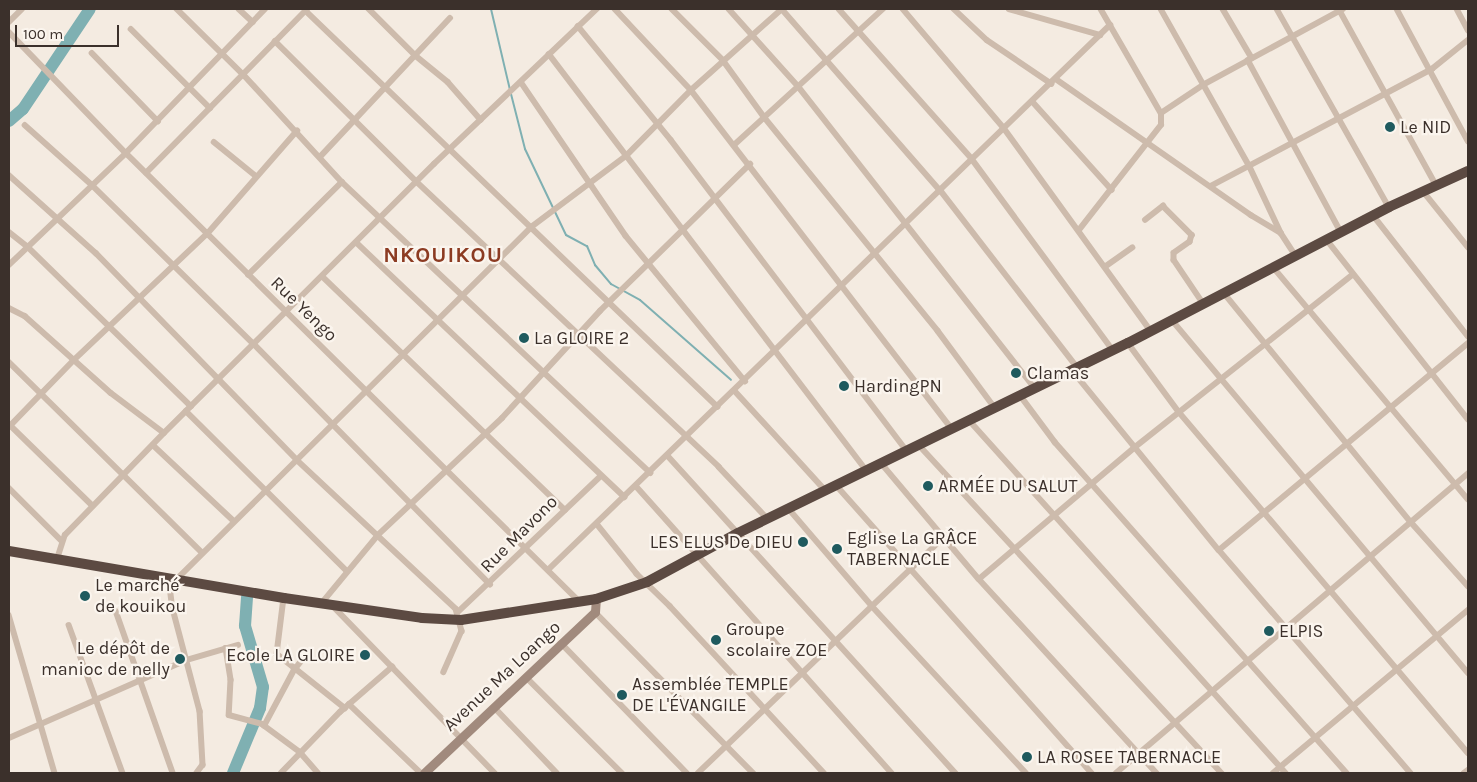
<!DOCTYPE html>
<html>
<head>
<meta charset="utf-8">
<style>
  body { margin:0 }
  #map { position:relative; width:1477px; height:782px; overflow:hidden; background:#f4ebe1; font-family:Karla,sans-serif }
  div>[style] { position:absolute }
  [style*='--x'] { left:calc(var(--x)*1px); top:calc(var(--y)*1px); width:calc(var(--w)*1px); rotate:calc(var(--a)*1deg) }
  .stream>* { height:2px; margin:-1px; padding:0 1px; transform-origin:1px; border-radius:1px; background:#7fb0b2 }
  .river>* { height:12px; margin:-6px; padding:0 6px; transform-origin:6px; border-radius:6px; background:#7fb0b2 }
  .street>* { height:5.5px; margin:-2.75px; padding:0 2.75px; transform-origin:2.75px; border-radius:2.75px; background:#cdbbac }
  .secondary>* { height:9px; margin:-4.5px; padding:0 4.5px; transform-origin:4.5px; border-radius:4.5px; background:#a18a7d }
  .highway>* { height:10px; margin:-5px; padding:0 5px; transform-origin:5px; border-radius:5px; background:#5c4a42 }
  .dots>* { width:14px; height:14px; translate:-50% -50%; box-sizing:border-box; border:2px solid #fbf5ee; border-radius:50% }
  span { translate:-50% -50%; white-space:nowrap; text-align:center; line-height:1.15; -webkit-text-stroke:4.5px #fbf5ee; paint-order:stroke }
  .poi-label { font-size:18px; color:#3b302b }
  .left { translate:0 -50%; text-align:left }
  .right { translate:-100% -50%; text-align:right }
  .street-label { font-size:18px; color:#3b302b }
  .district-label { font-size:22px; color:#8c3b22; font-weight:700; letter-spacing:1px }
  .frame { position:absolute; inset:0; border:10px solid #3b302b; pointer-events:none }
  .scale { position:absolute; left:15px; top:25px; width:104px; height:22px; box-sizing:border-box; border:2px solid #3b302b; border-top:0; padding-left:6px; font-size:15px; line-height:18px; white-space:nowrap; color:#3b302b; -webkit-text-stroke:4px #fbf5ee; paint-order:stroke }
</style>
</head>
<body>
<div id="map">
  <div class="stream">
    <i style="--x:491;--y:9;--w:83;--a:76.8"></i>
    <i style="--x:511;--y:94;--w:57;--a:75.7"></i>
    <i style="--x:525;--y:149;--w:95;--a:64.5"></i>
    <i style="--x:566;--y:235;--w:24;--a:28"></i>
    <i style="--x:587;--y:246;--w:21;--a:67"></i>
    <i style="--x:595;--y:265;--w:25;--a:50"></i>
    <i style="--x:611;--y:284;--w:33;--a:29"></i>
    <i style="--x:640;--y:300;--w:121;--a:41.3"></i>
  </div>
  <div class="river">
    <i style="--x:9;--y:121;--w:18;--a:-41"></i>
    <i style="--x:23;--y:109;--w:120;--a:-56.2"></i>
    <i style="--x:233;--y:773;--w:70;--a:-67.4"></i>
    <i style="--x:260;--y:708;--w:21;--a:-82"></i>
    <i style="--x:263;--y:687;--w:64;--a:-106.4"></i>
    <i style="--x:245;--y:626;--w:29;--a:-86"></i>
  </div>
  <div class="street">
    <i style="--x:177;--y:9;--w:94;--a:44.6"></i>
    <i style="--x:244;--y:75;--w:145;--a:47.5"></i>
    <i style="--x:342;--y:182;--w:424;--a:43.3"></i>
    <i style="--x:239;--y:9;--w:19;--a:43"></i>
    <i style="--x:369;--y:9;--w:66;--a:45"></i>
    <i style="--x:416;--y:56;--w:41;--a:39.1"></i>
    <i style="--x:448;--y:82;--w:50;--a:49"></i>
    <i style="--x:615;--y:9;--w:111;--a:46.8"></i>
    <i style="--x:691;--y:90;--w:428;--a:52.4"></i>
    <i style="--x:672;--y:9;--w:72;--a:45"></i>
    <i style="--x:723;--y:60;--w:72;--a:54.1"></i>
    <i style="--x:765;--y:118;--w:274;--a:50.9"></i>
    <i style="--x:938;--y:331;--w:97;--a:53.4"></i>
    <i style="--x:729;--y:9;--w:103;--a:48.1"></i>
    <i style="--x:798;--y:86;--w:384;--a:51.9"></i>
    <i style="--x:782;--y:9;--w:242;--a:48.9"></i>
    <i style="--x:941;--y:191;--w:222;--a:52.3"></i>
    <i style="--x:839;--y:9;--w:200;--a:48.4"></i>
    <i style="--x:972;--y:159;--w:237;--a:53.6"></i>
    <i style="--x:903;--y:9;--w:156;--a:49.7"></i>
    <i style="--x:1004;--y:128;--w:251;--a:54.1"></i>
    <i style="--x:954;--y:9;--w:45;--a:43.2"></i>
    <i style="--x:987;--y:40;--w:78;--a:34.1"></i>
    <i style="--x:1009;--y:9;--w:95;--a:15.9"></i>
    <i style="--x:1101;--y:9;--w:120;--a:60"></i>
    <i style="--x:1161;--y:9;--w:181;--a:60.6"></i>
    <i style="--x:1250;--y:167;--w:73;--a:64.8"></i>
    <i style="--x:1223;--y:9;--w:57;--a:59.4"></i>
    <i style="--x:1277;--y:9;--w:227;--a:60.5"></i>
    <i style="--x:1339;--y:9;--w:201;--a:61.1"></i>
    <i style="--x:1397;--y:9;--w:150;--a:61.7"></i>
    <i style="--x:1457;--y:9;--w:24;--a:62"></i>
    <i style="--x:306;--y:11;--w:571;--a:43.87"></i>
    <i style="--x:9;--y:22;--w:18;--a:-45"></i>
    <i style="--x:578;--y:26;--w:147;--a:50.8"></i>
    <i style="--x:671;--y:140;--w:390;--a:52.8"></i>
    <i style="--x:131;--y:29;--w:112;--a:45"></i>
    <i style="--x:9;--y:32;--w:168;--a:46"></i>
    <i style="--x:126;--y:153;--w:637;--a:44.68"></i>
    <i style="--x:275;--y:41;--w:200;--a:44.8"></i>
    <i style="--x:417;--y:182;--w:415;--a:43.3"></i>
    <i style="--x:719;--y:467;--w:71;--a:46.7"></i>
    <i style="--x:92;--y:53;--w:95;--a:45.9"></i>
    <i style="--x:549;--y:54;--w:524;--a:52.67"></i>
    <i style="--x:1248;--y:60;--w:196;--a:61.6"></i>
    <i style="--x:1056;--y:79;--w:238;--a:34.9"></i>
    <i style="--x:1251;--y:215;--w:35;--a:31"></i>
    <i style="--x:1281;--y:233;--w:27;--a:57"></i>
    <i style="--x:521;--y:82;--w:186;--a:55.7"></i>
    <i style="--x:626;--y:236;--w:188;--a:50.6"></i>
    <i style="--x:1033;--y:102;--w:118;--a:48.1"></i>
    <i style="--x:25;--y:125;--w:90;--a:41.8"></i>
    <i style="--x:92;--y:185;--w:227;--a:44.5"></i>
    <i style="--x:254;--y:344;--w:337;--a:45.5"></i>
    <i style="--x:214;--y:142;--w:54;--a:39"></i>
    <i style="--x:734;--y:145;--w:202;--a:-42.4"></i>
    <i style="--x:320;--y:157;--w:190;--a:-46.9"></i>
    <i style="--x:146;--y:173;--w:230;--a:-45.5"></i>
    <i style="--x:9;--y:175;--w:117;--a:41.9"></i>
    <i style="--x:96;--y:253;--w:289;--a:45.8"></i>
    <i style="--x:297;--y:460;--w:218;--a:43.1"></i>
    <i style="--x:456;--y:609;--w:23;--a:75"></i>
    <i style="--x:462;--y:631;--w:45;--a:113.7"></i>
    <i style="--x:1211;--y:186;--w:250;--a:-27.9"></i>
    <i style="--x:1432;--y:69;--w:46;--a:-38.9"></i>
    <i style="--x:1423;--y:191;--w:72;--a:51.2"></i>
    <i style="--x:1373;--y:215;--w:154;--a:51.9"></i>
    <i style="--x:1145;--y:220;--w:23;--a:-38"></i>
    <i style="--x:1163;--y:206;--w:41;--a:45"></i>
    <i style="--x:1192;--y:235;--w:7;--a:106"></i>
    <i style="--x:1190;--y:242;--w:19;--a:145"></i>
    <i style="--x:1174;--y:253;--w:7;--a:90"></i>
    <i style="--x:1174;--y:260;--w:52;--a:56"></i>
    <i style="--x:1079;--y:230;--w:133;--a:-52"></i>
    <i style="--x:1161;--y:125;--w:12;--a:-90"></i>
    <i style="--x:1161;--y:113;--w:50;--a:-33.7"></i>
    <i style="--x:1203;--y:85;--w:159;--a:-28.5"></i>
    <i style="--x:9;--y:232;--w:24;--a:38"></i>
    <i style="--x:28;--y:247;--w:228;--a:44.3"></i>
    <i style="--x:1327;--y:240;--w:228;--a:51.8"></i>
    <i style="--x:357;--y:243;--w:369;--a:43.5"></i>
    <i style="--x:9;--y:265;--w:162;--a:-43.7"></i>
    <i style="--x:126;--y:153;--w:200;--a:-46"></i>
    <i style="--x:1106;--y:266;--w:32;--a:-35"></i>
    <i style="--x:1274;--y:268;--w:302;--a:50"></i>
    <i style="--x:248;--y:275;--w:132;--a:-44.7"></i>
    <i style="--x:323;--y:277;--w:336;--a:43.9"></i>
    <i style="--x:1224;--y:293;--w:296;--a:50.8"></i>
    <i style="--x:1411;--y:522;--w:86;--a:48.3"></i>
    <i style="--x:9;--y:308;--w:18;--a:27"></i>
    <i style="--x:25;--y:316;--w:115;--a:41.8"></i>
    <i style="--x:111;--y:393;--w:66;--a:37"></i>
    <i style="--x:1172;--y:320;--w:461;--a:50"></i>
    <i style="--x:1128;--y:343;--w:86;--a:53.5"></i>
    <i style="--x:1179;--y:412;--w:447;--a:49.7"></i>
    <i style="--x:9;--y:362;--w:271;--a:44.6"></i>
    <i style="--x:1072;--y:370;--w:232;--a:50.8"></i>
    <i style="--x:1219;--y:550;--w:294;--a:49.3"></i>
    <i style="--x:735;--y:391;--w:135;--a:47.7"></i>
    <i style="--x:1020;--y:395;--w:59;--a:53.3"></i>
    <i style="--x:1055;--y:442;--w:441;--a:48.6"></i>
    <i style="--x:186;--y:411;--w:226;--a:44.8"></i>
    <i style="--x:970;--y:421;--w:473;--a:48.1"></i>
    <i style="--x:9;--y:424;--w:117;--a:44.3"></i>
    <i style="--x:9;--y:427;--w:93;--a:-45.9"></i>
    <i style="--x:74;--y:360;--w:183;--a:-43.5"></i>
    <i style="--x:207;--y:234;--w:137;--a:-48.9"></i>
    <i style="--x:153;--y:445;--w:111;--a:43.2"></i>
    <i style="--x:919;--y:445;--w:447;--a:47.3"></i>
    <i style="--x:669;--y:457;--w:427;--a:47.8"></i>
    <i style="--x:882;--y:464;--w:150;--a:49.9"></i>
    <i style="--x:979;--y:579;--w:263;--a:47.5"></i>
    <i style="--x:837;--y:486;--w:384;--a:48.4"></i>
    <i style="--x:637;--y:487;--w:383;--a:48.3"></i>
    <i style="--x:9;--y:488;--w:74;--a:45"></i>
    <i style="--x:789;--y:509;--w:128;--a:49.4"></i>
    <i style="--x:872;--y:606;--w:227;--a:47.3"></i>
    <i style="--x:597;--y:524;--w:64;--a:51.3"></i>
    <i style="--x:637;--y:574;--w:46;--a:44.1"></i>
    <i style="--x:670;--y:606;--w:227;--a:47.3"></i>
    <i style="--x:1219;--y:550;--w:324;--a:-39.7"></i>
    <i style="--x:57;--y:559;--w:25;--a:-72"></i>
    <i style="--x:65;--y:535;--w:142;--a:-45.9"></i>
    <i style="--x:164;--y:433;--w:381;--a:-44.9"></i>
    <i style="--x:434;--y:164;--w:225;--a:-43.6"></i>
    <i style="--x:548;--y:570;--w:783;--a:-44.12"></i>
    <i style="--x:169;--y:578;--w:31;--a:83"></i>
    <i style="--x:173;--y:609;--w:106;--a:75.2"></i>
    <i style="--x:200;--y:711;--w:54;--a:86.8"></i>
    <i style="--x:203;--y:765;--w:10;--a:127"></i>
    <i style="--x:177;--y:579;--w:498;--a:-44.8"></i>
    <i style="--x:530;--y:228;--w:120;--a:-36.9"></i>
    <i style="--x:626;--y:156;--w:93;--a:-45.4"></i>
    <i style="--x:691;--y:90;--w:122;--a:-41.7"></i>
    <i style="--x:979;--y:579;--w:203;--a:-40.2"></i>
    <i style="--x:1134;--y:448;--w:278;--a:-38.4"></i>
    <i style="--x:284;--y:598;--w:56;--a:97.1"></i>
    <i style="--x:277;--y:654;--w:87;--a:38.5"></i>
    <i style="--x:321;--y:604;--w:89;--a:-50.4"></i>
    <i style="--x:378;--y:535;--w:170;--a:-43.3"></i>
    <i style="--x:502;--y:418;--w:145;--a:-47.5"></i>
    <i style="--x:600;--y:311;--w:210;--a:-44.4"></i>
    <i style="--x:333;--y:606;--w:233;--a:45.9"></i>
    <i style="--x:116;--y:611;--w:172;--a:70.6"></i>
    <i style="--x:458;--y:612;--w:197;--a:-43.6"></i>
    <i style="--x:595;--y:612;--w:226;--a:45.5"></i>
    <i style="--x:9;--y:615;--w:165;--a:73.8"></i>
    <i style="--x:69;--y:625;--w:158;--a:70"></i>
    <i style="--x:561;--y:643;--w:181;--a:45.9"></i>
    <i style="--x:226;--y:648;--w:32;--a:81"></i>
    <i style="--x:231;--y:680;--w:35;--a:93"></i>
    <i style="--x:229;--y:715;--w:34;--a:15"></i>
    <i style="--x:262;--y:724;--w:47;--a:36.4"></i>
    <i style="--x:300;--y:752;--w:28;--a:49"></i>
    <i style="--x:526;--y:677;--w:136;--a:45"></i>
    <i style="--x:349;--y:704;--w:100;--a:43.8"></i>
    <i style="--x:494;--y:707;--w:91;--a:46.3"></i>
    <i style="--x:264;--y:726;--w:64;--a:-61.8"></i>
    <i style="--x:294;--y:670;--w:19;--a:-51"></i>
    <i style="--x:9;--y:738;--w:194;--a:-23.7"></i>
    <i style="--x:187;--y:660;--w:53;--a:-16.4"></i>
    <i style="--x:281;--y:773;--w:85;--a:-46"></i>
    <i style="--x:340;--y:712;--w:69;--a:-40.9"></i>
    <i style="--x:698;--y:773;--w:339;--a:-43.8"></i>
    <i style="--x:1116;--y:773;--w:462;--a:-40.4"></i>
    <i style="--x:1273;--y:773;--w:254;--a:-39.9"></i>
    <i style="--x:1464;--y:773;--w:5;--a:-37"></i>
  </div>
  <div class="secondary">
    <i style="--x:424;--y:773;--w:235;--a:-43.3"></i>
    <i style="--x:595;--y:612;--w:13;--a:-86"></i>
  </div>
  <div class="highway">
    <i style="--x:9;--y:551;--w:279;--a:9.7"></i>
    <i style="--x:284;--y:598;--w:139;--a:8.2"></i>
    <i style="--x:422;--y:618;--w:39;--a:3"></i>
    <i style="--x:461;--y:620;--w:137;--a:-8.8"></i>
    <i style="--x:596;--y:599;--w:54;--a:-18.4"></i>
    <i style="--x:647;--y:582;--w:103;--a:-28.3"></i>
    <i style="--x:738;--y:533;--w:434;--a:-26"></i>
    <i style="--x:1128;--y:343;--w:294;--a:-27.5"></i>
    <i style="--x:1389;--y:207;--w:87;--a:-24.5"></i>
  </div>
  <div class="dots">
    <i style="left:1390px;top:127px;background:#1f5a5e"></i>
    <i style="left:524px;top:338px;background:#1f5a5e"></i>
    <i style="left:1016px;top:373px;background:#1f5a5e"></i>
    <i style="left:844px;top:386px;background:#1f5a5e"></i>
    <i style="left:928px;top:486px;background:#1f5a5e"></i>
    <i style="left:803px;top:542px;background:#1f5a5e"></i>
    <i style="left:837px;top:549px;background:#1f5a5e"></i>
    <i style="left:85px;top:596px;background:#1f5a5e"></i>
    <i style="left:1269px;top:631px;background:#1f5a5e"></i>
    <i style="left:716px;top:640px;background:#1f5a5e"></i>
    <i style="left:365px;top:655px;background:#1f5a5e"></i>
    <i style="left:180px;top:659px;background:#1f5a5e"></i>
    <i style="left:622px;top:695px;background:#1f5a5e"></i>
    <i style="left:1027px;top:757px;background:#1f5a5e"></i>
  </div>
  <div class="poi-label">
    <span class="left" style="left:1400px;top:127px">Le NID</span>
    <span class="left" style="left:534px;top:338px">La GLOIRE 2</span>
    <span class="left" style="left:1027px;top:373px">Clamas</span>
    <span class="left" style="left:854px;top:386px">HardingPN</span>
    <span class="left" style="left:938px;top:486px">ARMÉE DU SALUT</span>
    <span class="left" style="left:847px;top:549px">Eglise La GRÂCE<br>TABERNACLE</span>
    <span class="right" style="left:793px;top:542px">LES ELUS De DIEU</span>
    <span class="left" style="left:95px;top:596px">Le marché<br>de kouikou</span>
    <span class="left" style="left:726px;top:640px">Groupe<br>scolaire ZOE</span>
    <span class="left" style="left:1279px;top:631px">ELPIS</span>
    <span class="right" style="left:170px;top:659px">Le dépôt de<br>manioc de nelly</span>
    <span class="right" style="left:355px;top:655px">Ecole LA GLOIRE</span>
    <span class="left" style="left:632px;top:695px">Assemblée TEMPLE<br>DE L'ÉVANGILE</span>
    <span class="left" style="left:1037px;top:757px">LA ROSEE TABERNACLE</span>
  </div>
  <div class="street-label">
    <span style="left:304px;top:309px;rotate:44deg">Rue Yengo</span>
    <span style="left:519px;top:534px;rotate:-45deg">Rue Mavono</span>
    <span style="left:502px;top:676px;rotate:-43deg">Avenue Ma Loango</span>
  </div>
  <div class="district-label">
    <span style="left:443px;top:256px">NKOUIKOU</span>
  </div>
  <div class="frame"></div>
  <div class="scale">100 m</div>
</div>
</body>
</html>
